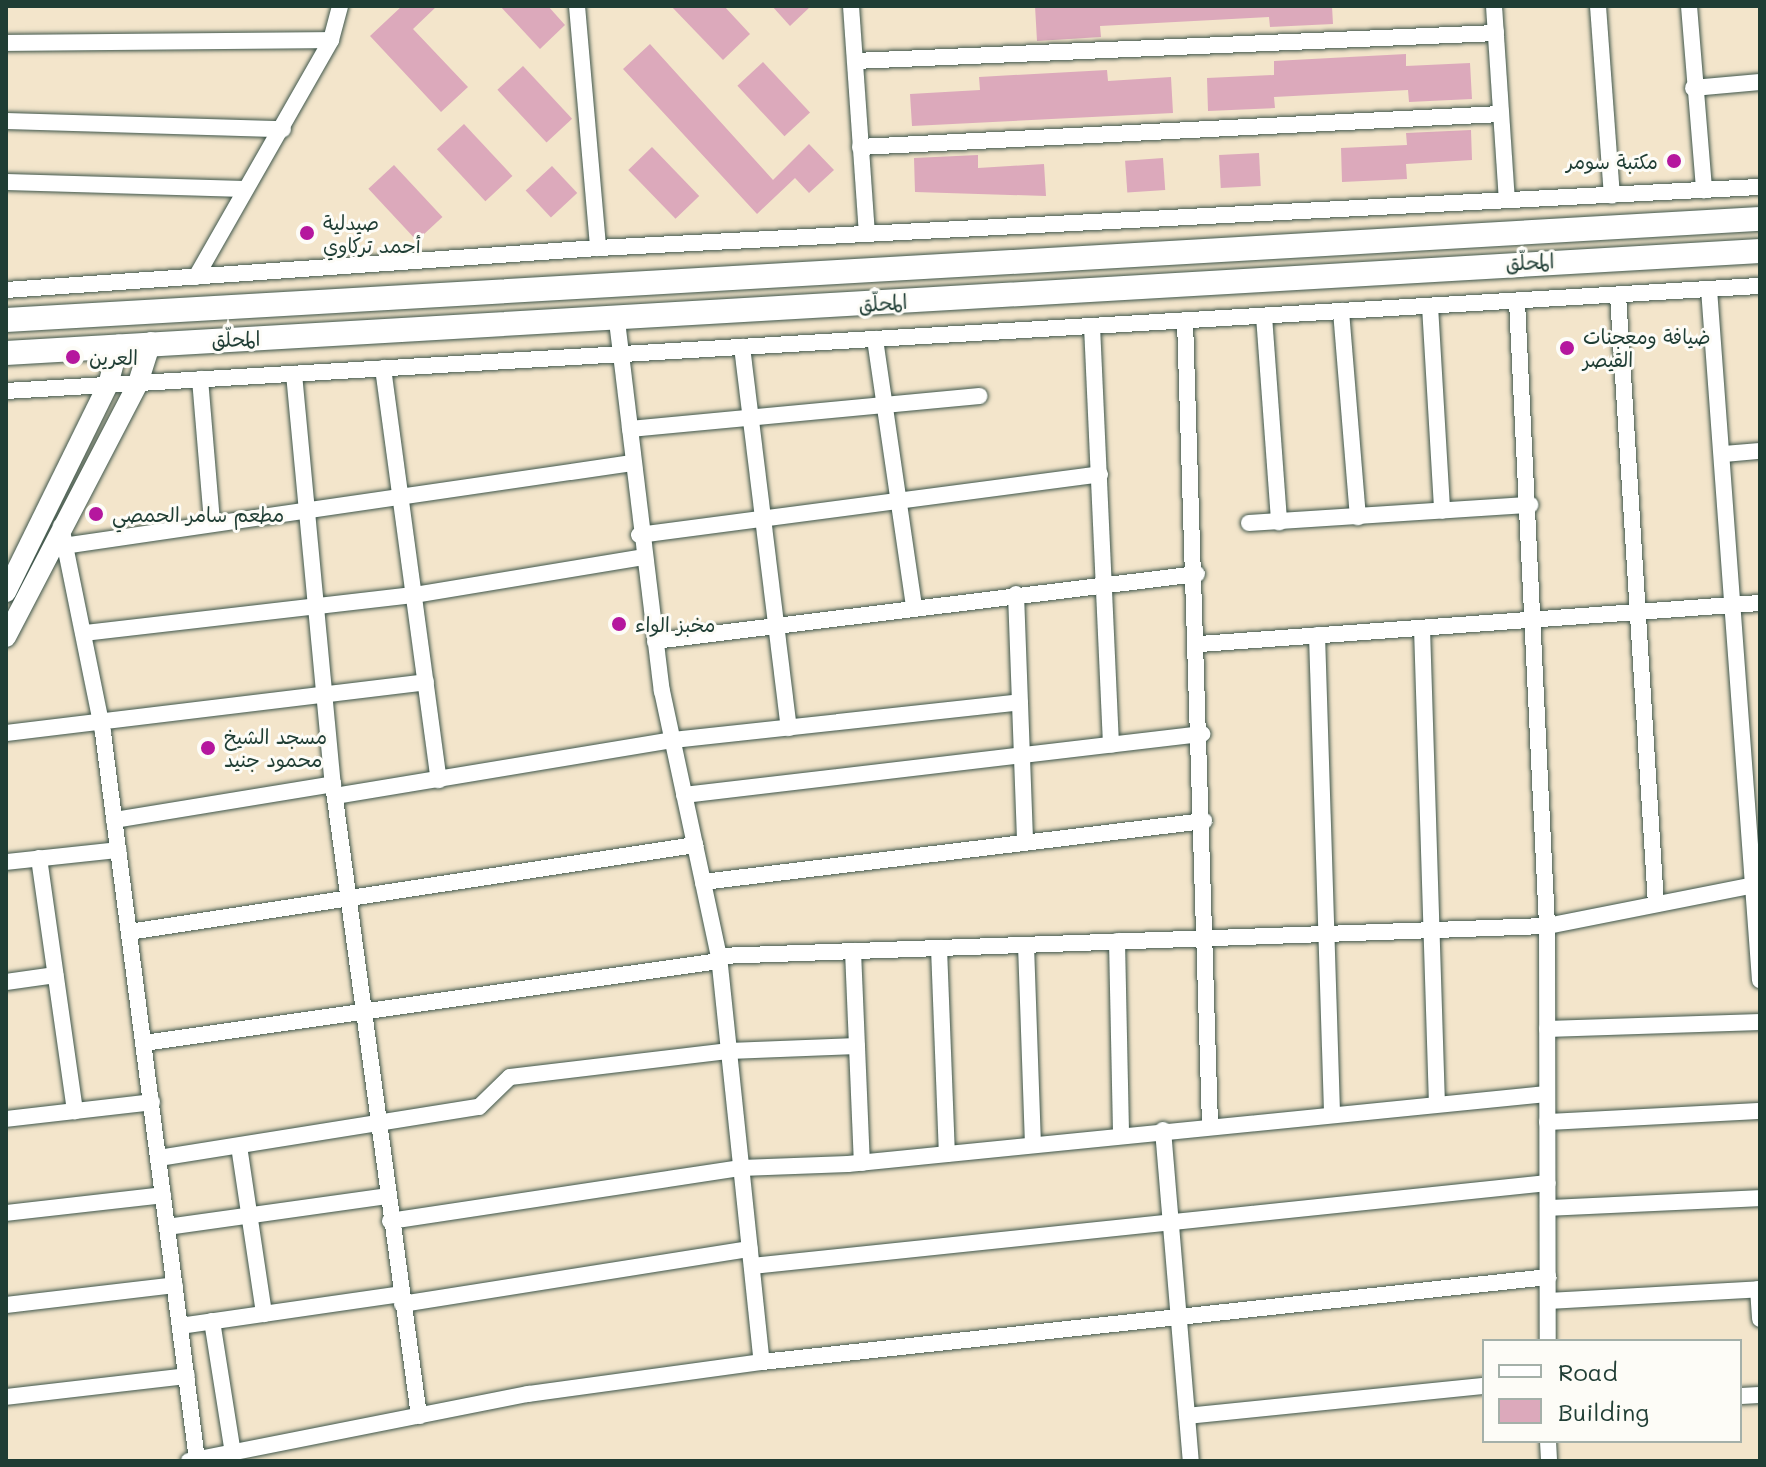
<!DOCTYPE html>
<html>
<head>
<meta charset="utf-8">
<style>
  body { margin:0 }
  #map { position:relative; width:1766px; height:1467px; overflow:hidden; background:#f3e5cb; font-family:Mali,"Playpen Sans Arabic",sans-serif }
  div>[style] { position:absolute }
  [style*='--x'] { left:calc(var(--x)*1px); top:calc(var(--y)*1px); width:calc(var(--w)*1px); rotate:calc(var(--a)*1deg) }
  .building>* { inset:0; background:#dca9bb; transform-origin:0 0 }
  .roads { filter:drop-shadow(0 0 2px #3f564b) drop-shadow(0 0 2px #3f564b) }
  .minor>* { height:16px; margin:-8px; padding:0 8px; transform-origin:8px; border-radius:8px; background:#fff }
  .major>* { height:20px; margin:-10px; padding:0 10px; transform-origin:10px; border-radius:10px; background:#fff }
  .highway>* { height:24px; margin:-12px; padding:0 12px; transform-origin:12px; border-radius:12px; background:#fff }
  .dots>* { width:22px; height:22px; translate:-50% -50%; box-sizing:border-box; border:4px solid #fdfcf7; border-radius:50% }
  span { translate:-50% -50%; white-space:nowrap; text-align:center; line-height:1.15; -webkit-text-stroke:6px #fdfcf7; paint-order:stroke }
  .poi-label { font-size:20px; color:#1f3d34 }
  .right { translate:-100% -50%; text-align:right }
  .left { translate:0 -50%; text-align:left }
  .street-label { font-size:20px; color:#1f3d34 }
  .frame { position:absolute; inset:0; border:8px solid #1f3d34; pointer-events:none }
  .legend { position:absolute; left:1482px; top:1339px; width:260px; height:104px; box-sizing:border-box; background:#fdfcf7; border:2px solid #a4b0a9; margin:0; padding:10px 14px; list-style:none; font-size:24px; color:#1f3d34 }
  .legend li { display:flex; align-items:center; gap:16px; height:40px }
  .legend b { width:40px; border:2px solid #a4b0a9 }
</style>
</head>
<body>
<div id="map">
  <div class="building">
    <i style="clip-path:polygon(402px 6px,437px 6px,413px 29px,468px 87px,441px 112px,370px 36px)"></i>
    <i style="clip-path:polygon(500px 6px,548px 6px,565px 25px,540px 49px)"></i>
    <i style="clip-path:polygon(671px 6px,724px 6px,750px 34px,723px 60px)"></i>
    <i style="clip-path:polygon(772px 6px,811px 6px,790px 26px)"></i>
    <i style="clip-path:polygon(1035px 6px,1332px 6px,1333px 24px,1270px 27px,1269px 17px,1100px 26px,1101px 37px,1037px 41px)"></i>
    <i style="clip-path:polygon(650px 44px,773px 180px,809px 144px,834px 170px,809px 193px,795px 178px,757px 214px,623px 69px)"></i>
    <i style="clip-path:polygon(1406px 54px,1406px 66px,1470px 63px,1472px 99px,1409px 102px,1408px 90px,1274px 97px,1275px 108px,1208px 111px,1207px 78px,1274px 75px,1274px 61px)"></i>
    <i style="left:763px;top:62px;width:69px;height:35px;rotate:47deg"></i>
    <i style="left:523px;top:66px;width:72px;height:35px;rotate:47deg"></i>
    <i style="clip-path:polygon(1107px 70px,1108px 81px,1171px 77px,1173px 113px,912px 126px,910px 94px,980px 90px,979px 77px)"></i>
    <i style="left:464px;top:124px;width:71px;height:37px;rotate:47deg"></i>
    <i style="clip-path:polygon(1471px 130px,1472px 160px,1406px 164px,1407px 179px,1342px 182px,1341px 148px,1407px 145px,1406px 133px)"></i>
    <i style="left:652px;top:147px;width:68px;height:33px;rotate:46deg"></i>
    <i style="left:1259px;top:153px;width:33px;height:40px;rotate:87deg"></i>
    <i style="clip-path:polygon(978px 155px,978px 168px,1044px 164px,1046px 196px,915px 192px,914px 158px)"></i>
    <i style="left:1163px;top:158px;width:32px;height:38px;rotate:86deg"></i>
    <i style="left:394px;top:165px;width:71px;height:35px;rotate:47deg"></i>
    <i style="left:552px;top:166px;width:37px;height:36px;rotate:47deg"></i>
  </div>
  <div class="roads">
    <div class="minor">
      <i style="--x:577;--y:6;--w:243;--a:85"></i>
      <i style="--x:851;--y:6;--w:228;--a:86"></i>
      <i style="--x:1494;--y:6;--w:194;--a:86.2"></i>
      <i style="--x:1598;--y:6;--w:190;--a:85.8"></i>
      <i style="--x:1689;--y:6;--w:185;--a:85.3"></i>
      <i style="--x:6;--y:43;--w:325;--a:-0.5"></i>
      <i style="--x:855;--y:61;--w:642;--a:-2.5"></i>
      <i style="--x:1693;--y:88;--w:67;--a:-5.1"></i>
      <i style="--x:6;--y:121;--w:277;--a:1.7"></i>
      <i style="--x:860;--y:147;--w:641;--a:-2.95"></i>
      <i style="--x:6;--y:182;--w:239;--a:1.7"></i>
      <i style="--x:196;--y:277;--w:273;--a:-60.3"></i>
      <i style="--x:331;--y:40;--w:35;--a:-75"></i>
      <i style="--x:1709;--y:289;--w:693;--a:85.78"></i>
      <i style="--x:6;--y:290;--w:593;--a:-4.06"></i>
      <i style="--x:598;--y:248;--w:1164;--a:-3.01"></i>
      <i style="--x:1618;--y:295;--w:610;--a:86.43"></i>
      <i style="--x:1517;--y:301;--w:626;--a:87.25"></i>
      <i style="--x:1547;--y:926;--w:415;--a:89.9"></i>
      <i style="--x:1430;--y:306;--w:205;--a:86.6"></i>
      <i style="--x:1341;--y:311;--w:207;--a:85.3"></i>
      <i style="--x:1264;--y:316;--w:207;--a:85.8"></i>
      <i style="--x:1185;--y:320;--w:805;--a:88.22"></i>
      <i style="--x:617;--y:321;--w:373;--a:83.1"></i>
      <i style="--x:662;--y:691;--w:271;--a:77.9"></i>
      <i style="--x:719;--y:956;--w:408;--a:84"></i>
      <i style="--x:1092;--y:326;--w:419;--a:87.4"></i>
      <i style="--x:875;--y:339;--w:271;--a:81.7"></i>
      <i style="--x:742;--y:347;--w:384;--a:83"></i>
      <i style="--x:383;--y:368;--w:416;--a:82.3"></i>
      <i style="--x:294;--y:374;--w:412;--a:84.6"></i>
      <i style="--x:333;--y:784;--w:638;--a:82.25"></i>
      <i style="--x:200;--y:379;--w:144;--a:85.2"></i>
      <i style="--x:6;--y:391;--w:1757;--a:-3.43"></i>
      <i style="--x:630;--y:429;--w:351;--a:-5.4"></i>
      <i style="--x:1724;--y:454;--w:36;--a:-5"></i>
      <i style="--x:1249;--y:523;--w:282;--a:-3.7"></i>
      <i style="--x:61;--y:526;--w:211;--a:78.5"></i>
      <i style="--x:103;--y:733;--w:733;--a:82.63"></i>
      <i style="--x:639;--y:535;--w:465;--a:-7.5"></i>
      <i style="--x:70;--y:545;--w:568;--a:-8.3"></i>
      <i style="--x:1016;--y:594;--w:249;--a:87.9"></i>
      <i style="--x:1422;--y:628;--w:476;--a:88.2"></i>
      <i style="--x:85;--y:633;--w:331;--a:-6.6"></i>
      <i style="--x:414;--y:595;--w:232;--a:-9.4"></i>
      <i style="--x:1317;--y:635;--w:479;--a:88.2"></i>
      <i style="--x:655;--y:641;--w:546;--a:-7.05"></i>
      <i style="--x:1200;--y:644;--w:561;--a:-4.19"></i>
      <i style="--x:6;--y:733;--w:423;--a:-6.9"></i>
      <i style="--x:684;--y:795;--w:522;--a:-6.72"></i>
      <i style="--x:335;--y:796;--w:343;--a:-9.4"></i>
      <i style="--x:673;--y:740;--w:349;--a:-6.2"></i>
      <i style="--x:114;--y:820;--w:222;--a:-9.3"></i>
      <i style="--x:39;--y:858;--w:256;--a:81.9"></i>
      <i style="--x:6;--y:862;--w:113;--a:-6.1"></i>
      <i style="--x:703;--y:882;--w:505;--a:-6.94"></i>
      <i style="--x:129;--y:932;--w:573;--a:-8.74"></i>
      <i style="--x:1117;--y:941;--w:194;--a:88.8"></i>
      <i style="--x:1026;--y:945;--w:199;--a:88"></i>
      <i style="--x:939;--y:948;--w:206;--a:87.8"></i>
      <i style="--x:853;--y:951;--w:212;--a:87.6"></i>
      <i style="--x:719;--y:956;--w:829;--a:-2.08"></i>
      <i style="--x:1547;--y:926;--w:217;--a:-11.2"></i>
      <i style="--x:6;--y:982;--w:50;--a:-8"></i>
      <i style="--x:1547;--y:1029;--w:213;--a:-1.9"></i>
      <i style="--x:144;--y:1043;--w:581;--a:-8.12"></i>
      <i style="--x:6;--y:1119;--w:147;--a:-6.6"></i>
      <i style="--x:1547;--y:1122;--w:213;--a:-3"></i>
      <i style="--x:1163;--y:1130;--w:332;--a:85.2"></i>
      <i style="--x:239;--y:1146;--w:170;--a:81.5"></i>
      <i style="--x:159;--y:1158;--w:324;--a:-9.1"></i>
      <i style="--x:479;--y:1107;--w:43;--a:-44.1"></i>
      <i style="--x:510;--y:1077;--w:221;--a:-6.8"></i>
      <i style="--x:729;--y:1051;--w:128;--a:-2.2"></i>
      <i style="--x:1548;--y:1208;--w:212;--a:-2.7"></i>
      <i style="--x:6;--y:1213;--w:158;--a:-6.5"></i>
      <i style="--x:390;--y:1221;--w:355;--a:-8.6"></i>
      <i style="--x:741;--y:1168;--w:107;--a:-2.1"></i>
      <i style="--x:848;--y:1164;--w:702;--a:-5.72"></i>
      <i style="--x:167;--y:1227;--w:222;--a:-8"></i>
      <i style="--x:752;--y:1266;--w:800;--a:-5.95"></i>
      <i style="--x:1758;--y:1289;--w:30;--a:86"></i>
      <i style="--x:1548;--y:1301;--w:212;--a:-3.2"></i>
      <i style="--x:402;--y:1304;--w:352;--a:-9"></i>
      <i style="--x:6;--y:1305;--w:170;--a:-6.7"></i>
      <i style="--x:212;--y:1321;--w:134;--a:81"></i>
      <i style="--x:180;--y:1326;--w:223;--a:-8.2"></i>
      <i style="--x:1740;--y:1396;--w:20;--a:-3"></i>
      <i style="--x:6;--y:1397;--w:182;--a:-6.6"></i>
      <i style="--x:1187;--y:1416;--w:299;--a:-5.8"></i>
      <i style="--x:1548;--y:1441;--w:20;--a:87"></i>
      <i style="--x:189;--y:1461;--w:346;--a:-11.2"></i>
      <i style="--x:528;--y:1394;--w:236;--a:-7.8"></i>
      <i style="--x:762;--y:1362;--w:791;--a:-6.17"></i>
    </div>
    <div class="major">
      <i style="--x:6;--y:592;--w:231;--a:-63.8"></i>
      <i style="--x:108;--y:385;--w:42;--a:-75"></i>
      <i style="--x:6;--y:637;--w:286;--a:-62.5"></i>
      <i style="--x:138;--y:383;--w:43;--a:-72.4"></i>
    </div>
    <div class="highway">
      <i style="--x:6;--y:320;--w:1757;--a:-3.3"></i>
      <i style="--x:6;--y:353;--w:1757;--a:-3.33"></i>
    </div>
  </div>
  <div class="dots">
    <i style="left:1674px;top:161px;background:#b5179e"></i>
    <i style="left:307px;top:233px;background:#b5179e"></i>
    <i style="left:1567px;top:348px;background:#b5179e"></i>
    <i style="left:73px;top:357px;background:#b5179e"></i>
    <i style="left:96px;top:514px;background:#b5179e"></i>
    <i style="left:619px;top:624px;background:#b5179e"></i>
    <i style="left:208px;top:748px;background:#b5179e"></i>
  </div>
  <div class="poi-label">
    <span class="right" style="left:1658px;top:161px">مكتبة سومر</span>
    <span class="left" style="left:323px;top:234px">صيدلية<br>أحمد تركاوي</span>
    <span class="left" style="left:1583px;top:348px">ضيافة ومعجنات<br>القيصر</span>
    <span class="left" style="left:89px;top:357px">العرين</span>
    <span class="left" style="left:112px;top:514px">مطعم سامر الحمصي</span>
    <span class="left" style="left:635px;top:624px">مخبز الواء</span>
    <span class="left" style="left:224px;top:748px">مسجد الشيخ<br>محمود جنيد</span>
  </div>
  <div class="street-label">
    <span style="left:1530px;top:262px;rotate:-3deg">المحلّق</span>
    <span style="left:883px;top:303px;rotate:-4deg">المحلّق</span>
    <span style="left:236px;top:339px;rotate:-2deg">المحلّق</span>
  </div>
  <div class="frame"></div>
  <ul class="legend">
  <li><b style="height:10px;background:#fff"></b>Road</li>
  <li><b style="height:22px;background:#dca9bb"></b>Building</li>
  </ul>
</div>
</body>
</html>
